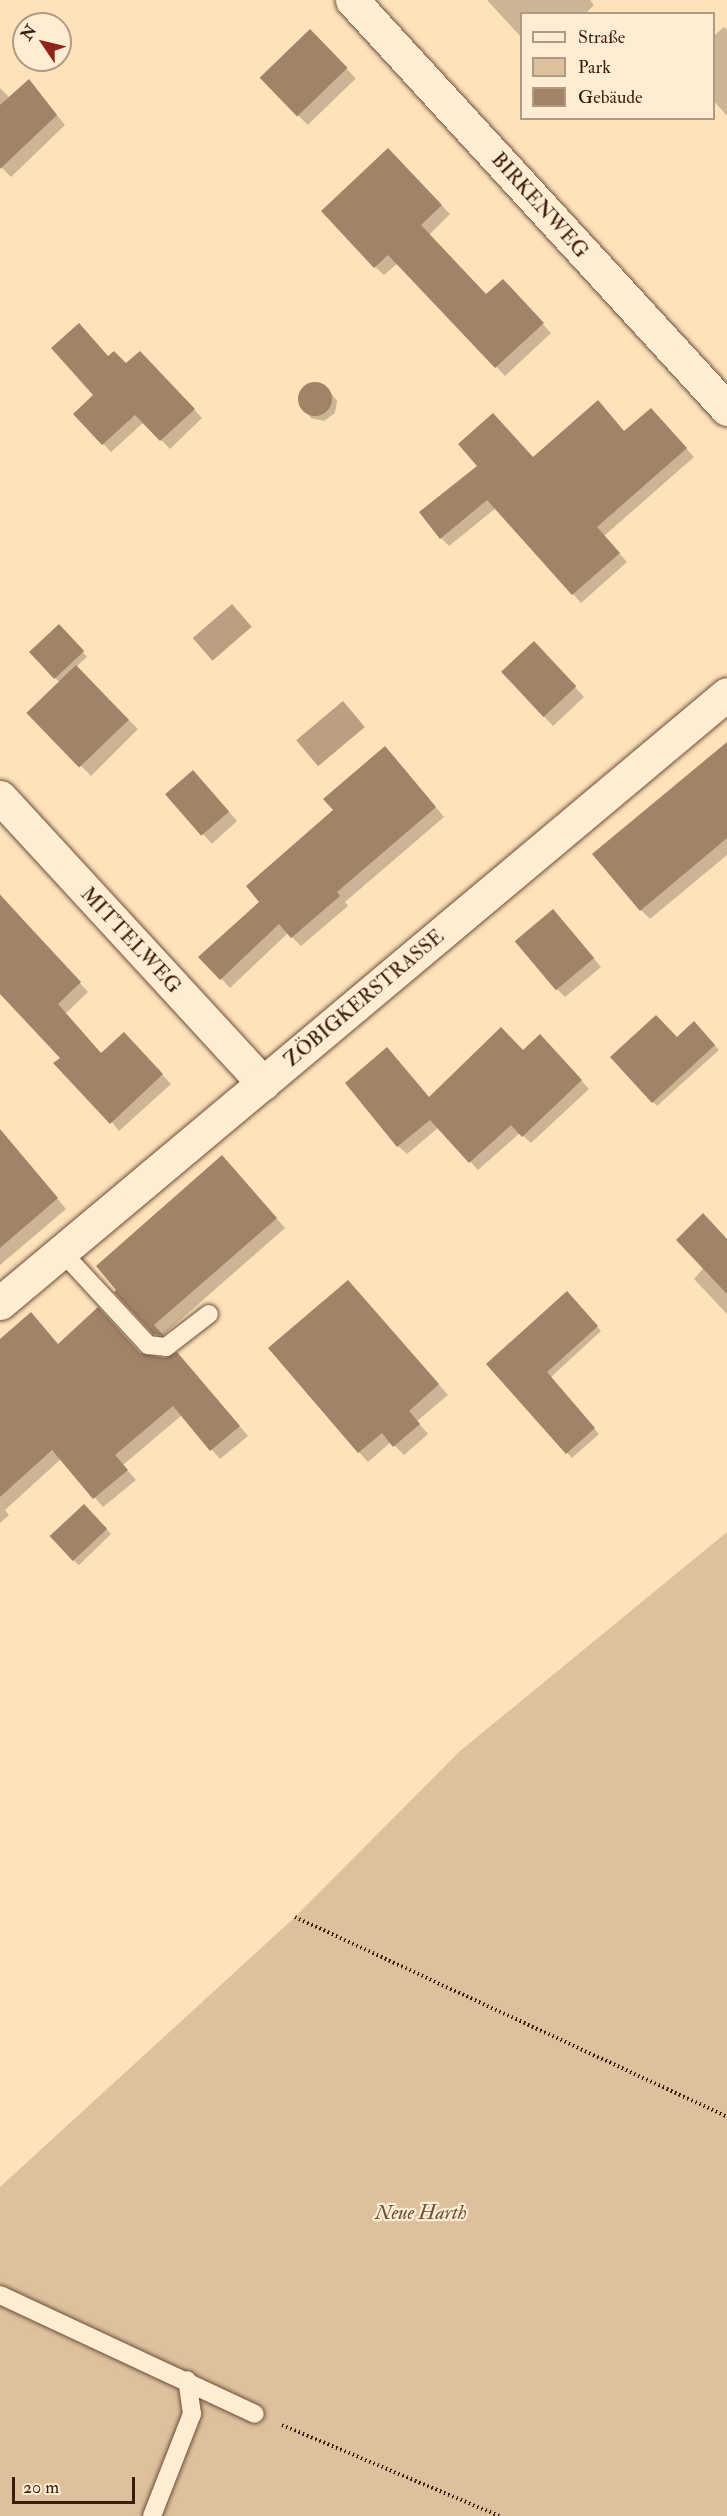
<!DOCTYPE html>
<html>
<head>
<meta charset="utf-8">
<style>
  body { margin:0 }
  #map { position:relative; width:727px; height:2516px; overflow:hidden; background:#fee3ba; font-family:"IM FELL Double Pica",serif }
  div>[style] { position:absolute }
  [style*='--x'] { left:calc(var(--x)*1px); top:calc(var(--y)*1px); width:calc(var(--w)*1px); rotate:calc(var(--a)*1deg) }
  .green>* { inset:0; background:#ddc19d }
  .water>* { inset:0; background:#bc9f80; transform-origin:0 0 }
  .shadow>* { inset:0; background:#0003; transform-origin:0 0 }
  .building>* { inset:0; background:#a18367; transform-origin:0 0 }
  .round { border-radius:50% }
  .path>* { height:4px; margin-top:-2px; transform-origin:0; background:repeating-linear-gradient(90deg,#3d1c0e 0 1.5px,transparent 0 4.5px) }
  .roads { filter:drop-shadow(0 0 2px #6d4e39) drop-shadow(0 0 2px #6d4e39) }
  .service>* { height:18px; margin:-9px; padding:0 9px; transform-origin:9px; border-radius:9px; background:#feedd2 }
  .minor>* { height:33px; margin:-16.5px; padding:0 16.5px; transform-origin:16.5px; border-radius:16.5px; background:#feedd2 }
  .secondary>* { height:33px; margin:-16.5px; padding:0 16.5px; transform-origin:16.5px; border-radius:16.5px; background:#feedd2 }
  span { translate:-50% -50%; white-space:nowrap; text-align:center; line-height:1.15; -webkit-text-stroke:4.5px #feedd2; paint-order:stroke }
  .street-label { font-size:20px; color:#3d1c0e }
  .park-label { font-size:20px; color:#6d4e39; font-style:italic }
  .legend { position:absolute; left:520px; top:12px; width:195px; height:108px; box-sizing:border-box; background:#feedd2; border:2px solid #b19984; margin:0; padding:8px 10px; list-style:none; font-size:18px; color:#3d1c0e }
  .legend li { display:flex; align-items:center; gap:12px; height:30px }
  .legend b { width:30px; border:2px solid #b19984 }
  .north { position:absolute; left:12px; top:12px; width:60px; height:60px; box-sizing:border-box; background:#feedd2; border:2px solid #b19984; border-radius:50%; rotate:305deg; font-size:16px; font-weight:700; line-height:24px; text-align:center; color:#3d1c0e }
  .north::after { content:''; display:block; margin:auto; width:21px; height:27px; background:#8f2418; clip-path:polygon(50% 0,100% 100%,50% 72%,0 100%) }
  .scale { position:absolute; left:12px; top:2477px; width:123px; height:27px; box-sizing:border-box; border:3px solid #3d1c0e; border-top:0; padding-left:8px; font-size:18px; line-height:21px; white-space:nowrap; color:#3d1c0e; -webkit-text-stroke:4px #feedd2; paint-order:stroke }
</style>
</head>
<body>
<div id="map">
  <div class="green">
    <i style="clip-path:polygon(727px 1532px,727px 2516px,0 2516px,0 2187px,295px 1917px,460px 1751px)"></i>
  </div>
  <div class="water">
    <i style="left:232px;top:604px;width:30px;height:52px;rotate:49deg"></i>
    <i style="left:343px;top:701px;width:34px;height:61px;rotate:50deg"></i>
  </div>
  <div class="shadow">
    <i style="clip-path:polygon(487px 0,590px 0,594px 5px,585px 14px,522px 14px,522px 38px)"></i>
    <i style="clip-path:polygon(724px 27px,727px 30px,727px 116px,714px 101px,714px 36px)"></i>
    <i style="left:310px;top:31px;width:66px;height:67px;rotate:46deg"></i>
    <i style="clip-path:polygon(29px 81px,65px 125px,11px 177px,0 166px,0 88px,10px 98px)"></i>
    <i style="clip-path:polygon(388px 150px,450px 214px,429px 235px,486px 296px,511px 290px,551px 333px,505px 376px,398px 263px,384px 275px,375px 267px)"></i>
    <i style="clip-path:polygon(109px 358px,126px 365px,148px 361px,202px 418px,170px 449px,144px 422px,111px 452px,75px 414px,95px 395px)"></i>
    <i style="clip-path:polygon(312px 383px,325px 385px,337px 401px,335px 413px,324px 421px,311px 418px,299px 402px,302px 389px)"></i>
    <i style="clip-path:polygon(659px 418px,694px 457px,604px 536px,627px 562px,581px 603px,496px 508px,449px 546px,441px 538px,533px 459px,625px 432px)"></i>
    <i style="clip-path:polygon(59px 626px,87px 657px,76px 667px,138px 729px,91px 776px,30px 714px,60px 683px,31px 652px)"></i>
    <i style="clip-path:polygon(544px 653px,584px 697px,553px 726px,503px 673px)"></i>
    <i style="clip-path:polygon(727px 744px,727px 855px,650px 919px,641px 910px)"></i>
    <i style="clip-path:polygon(394px 757px,444px 817px,345px 902px,348px 906px,301px 946px,288px 933px,230px 988px,201px 957px,261px 902px)"></i>
    <i style="left:193px;top:772px;width:66px;height:34px;rotate:48deg"></i>
    <i style="clip-path:polygon(0 894px,88px 992px,65px 1014px,102px 1055px,133px 1043px,171px 1084px,119px 1131px,62px 1058px,0 992px)"></i>
    <i style="clip-path:polygon(561px 919px,601px 967px,565px 997px,557px 989px)"></i>
    <i style="clip-path:polygon(698px 1027px,719px 1050px,657px 1106px,612px 1057px,677px 1039px)"></i>
    <i style="clip-path:polygon(548px 1044px,589px 1089px,531px 1143px,520px 1133px,478px 1170px,439px 1127px,407px 1154px,398px 1146px,429px 1098px,523px 1052px)"></i>
    <i style="clip-path:polygon(26px 1160px,66px 1209px,0 1265px,0 1165px)"></i>
    <i style="clip-path:polygon(232px 1167px,285px 1228px,163px 1335px,170px 1344px,164px 1343px,116px 1292px)"></i>
    <i style="clip-path:polygon(727px 1241px,727px 1314px,694px 1279px)"></i>
    <i style="clip-path:polygon(357px 1291px,448px 1395px,417px 1421px,428px 1434px,404px 1455px,391px 1442px,368px 1462px,359px 1452px)"></i>
    <i style="clip-path:polygon(572px 1298px,601px 1331px,550px 1378px,599px 1434px,572px 1458px,488px 1364px)"></i>
    <i style="clip-path:polygon(0 1340px,140px 1355px,186px 1363px,248px 1436px,220px 1459px,182px 1415px,123px 1465px,136px 1480px,103px 1507px,61px 1459px,5px 1510px,9px 1515px,0 1523px)"></i>
    <i style="left:84px;top:1506px;width:39px;height:45px;rotate:46deg"></i>
  </div>
  <div class="building">
    <i style="left:310px;top:29px;width:54px;height:70px;rotate:46deg"></i>
    <i style="clip-path:polygon(29px 79px,57px 115px,0 169px,0 105px)"></i>
    <i style="clip-path:polygon(388px 148px,442px 205px,421px 225px,486px 294px,503px 279px,544px 323px,495px 368px,388px 255px,374px 268px,321px 211px)"></i>
    <i style="clip-path:polygon(79px 323px,108px 356px,114px 351px,126px 363px,140px 351px,195px 409px,160px 441px,135px 415px,102px 445px,73px 414px,93px 395px,51px 348px)"></i>
    <i class="round" style="left:298px;top:382px;width:34px;height:34px"></i>
    <i style="clip-path:polygon(598px 400px,624px 431px,651px 408px,687px 448px,597px 527px,620px 553px,572px 595px,487px 500px,440px 539px,419px 512px,477px 466px,458px 444px,493px 413px,533px 457px)"></i>
    <i style="left:59px;top:624px;width:37px;height:41px;rotate:47deg"></i>
    <i style="left:534px;top:641px;width:62px;height:45px;rotate:47deg"></i>
    <i style="left:76px;top:665px;width:76px;height:69px;rotate:46deg"></i>
    <i style="clip-path:polygon(727px 742px,727px 838px,640px 911px,592px 854px)"></i>
    <i style="clip-path:polygon(385px 746px,436px 807px,337px 892px,340px 896px,291px 938px,279px 924px,220px 980px,198px 957px,259px 902px,246px 886px,333px 810px,323px 799px)"></i>
    <i style="left:193px;top:770px;width:55px;height:37px;rotate:49deg"></i>
    <i style="clip-path:polygon(0 895px,81px 982px,58px 1004px,101px 1053px,124px 1032px,163px 1074px,110px 1124px,53px 1063px,60px 1058px,0 994px)"></i>
    <i style="left:553px;top:909px;width:64px;height:50px;rotate:50deg"></i>
    <i style="clip-path:polygon(656px 1015px,677px 1037px,694px 1021px,715px 1045px,652px 1103px,610px 1057px)"></i>
    <i style="clip-path:polygon(501px 1027px,523px 1050px,540px 1034px,582px 1080px,522px 1137px,511px 1125px,469px 1163px,430px 1120px,397px 1147px,345px 1083px,387px 1047px,429px 1097px)"></i>
    <i style="clip-path:polygon(0 1129px,58px 1198px,0 1248px)"></i>
    <i style="clip-path:polygon(222px 1155px,277px 1218px,154px 1325px,163px 1335px,153px 1334px,114px 1292px,116px 1290px,96px 1266px)"></i>
    <i style="clip-path:polygon(703px 1213px,727px 1239px,727px 1294px,676px 1240px)"></i>
    <i style="clip-path:polygon(348px 1280px,439px 1384px,409px 1411px,420px 1424px,393px 1447px,382px 1433px,358px 1453px,268px 1348px)"></i>
    <i style="clip-path:polygon(567px 1291px,598px 1326px,547px 1372px,595px 1428px,566px 1454px,486px 1364px)"></i>
    <i style="clip-path:polygon(98px 1307px,140px 1353px,165px 1358px,177px 1352px,240px 1426px,210px 1451px,173px 1406px,115px 1455px,128px 1470px,93px 1499px,52px 1450px,0 1497px,0 1339px,31px 1312px,58px 1344px)"></i>
    <i style="left:84px;top:1504px;width:34px;height:47px;rotate:47deg"></i>
  </div>
  <div class="path">
    <i style="--x:295;--y:1917;--w:476;--a:24.8"></i>
    <i style="--x:282;--y:2425;--w:236;--a:22.7"></i>
  </div>
  <div class="roads">
    <div class="service">
      <i style="--x:62;--y:1252;--w:127;--a:47.2"></i>
      <i style="--x:148;--y:1345;--w:18;--a:6"></i>
      <i style="--x:166;--y:1347;--w:54;--a:-37.5"></i>
      <i style="--x:0;--y:2295;--w:281;--a:25"></i>
      <i style="--x:152;--y:2516;--w:110;--a:-68.6"></i>
      <i style="--x:192;--y:2414;--w:34;--a:-98"></i>
    </div>
    <div class="minor">
      <i style="--x:352;--y:0;--w:555;--a:47.48"></i>
      <i style="--x:0;--y:797;--w:389;--a:47.4"></i>
    </div>
    <div class="secondary">
      <i style="--x:0;--y:1303;--w:948;--a:-39.95"></i>
    </div>
  </div>
  <div class="street-label">
    <span style="left:540px;top:205px;rotate:48deg">BIRKENWEG</span>
    <span style="left:131px;top:940px;rotate:47deg">MITTELWEG</span>
    <span style="left:364px;top:998px;rotate:-40deg">ZÖBIGKERSTRASSE</span>
  </div>
  <div class="park-label">
    <span style="left:421px;top:2212px">Neue Harth</span>
  </div>
  <ul class="legend">
  <li><b style="height:8px;background:#feedd2"></b>Straße</li>
  <li><b style="height:16px;background:#ddc19d"></b>Park</li>
  <li><b style="height:16px;background:#a18367"></b>Gebäude</li>
  </ul>
  <div class="north">N</div>
  <div class="scale">20 m</div>
</div>
</body>
</html>
